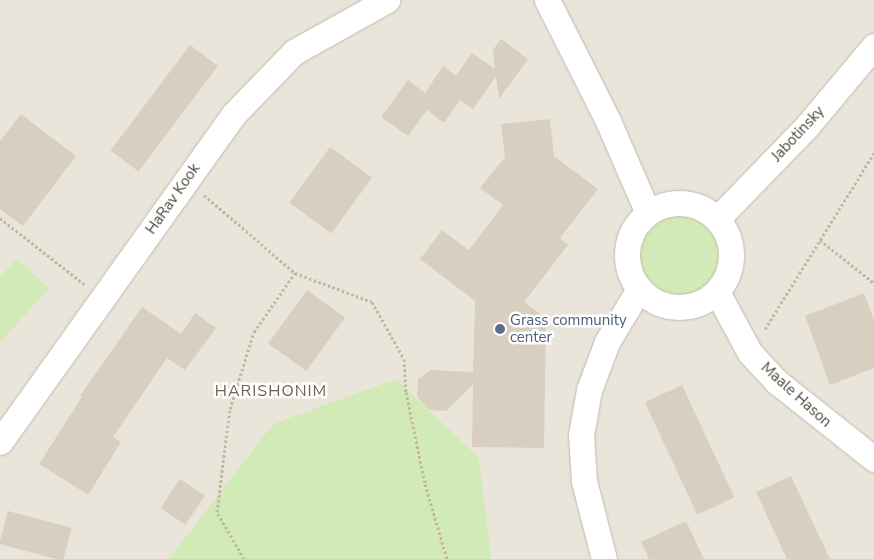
<!DOCTYPE html>
<html>
<head>
<meta charset="utf-8">
<style>
  body { margin:0 }
  #map { position:relative; width:874px; height:559px; overflow:hidden; background:#f6f3ec; font-family:"Nunito Sans",sans-serif }
  div>[style] { position:absolute }
  [style*='--x'] { left:calc(var(--x)*1px); top:calc(var(--y)*1px); width:calc(var(--w)*1px); rotate:calc(var(--a)*1deg) }
  .residential>* { inset:0; background:#eae5da; transform-origin:0 0 }
  .green>* { inset:0; background:#d2eab5 }
  .round { border-radius:50% }
  .building>* { inset:0; background:#d8cfc1; transform-origin:0 0 }
  .path>* { height:3px; margin-top:-1.5px; transform-origin:0; background:repeating-linear-gradient(90deg,#c4b79f 0 2.5px,transparent 0 5px) }
  .roads { filter:drop-shadow(0 0 1px #c2bbae) drop-shadow(0 0 1px #c2bbae) }
  .minor>* { height:25px; margin:-12.5px; padding:0 12.5px; transform-origin:12.5px; border-radius:12.5px; background:#fff }
  .minor>.ring { margin:-12.5px; padding:0; box-sizing:content-box; background:none; border:25px solid #fff; border-radius:50% }
  .dots>* { width:14px; height:14px; translate:-50% -50%; box-sizing:border-box; border:2px solid #fff; border-radius:50% }
  span { translate:-50% -50%; white-space:nowrap; text-align:center; line-height:1.15; -webkit-text-stroke:5px #fff; paint-order:stroke }
  .street-label { font-size:15px; color:#4b4439 }
  .service-label { font-size:15px; color:#4e5e75 }
  .left { translate:0 -50%; text-align:left }
  .neighbourhood-label { font-size:16px; color:#6e6250; letter-spacing:1px }
</style>
</head>
<body>
<div id="map">
  <div class="residential">
    <i style="left:0;top:0;width:874px;height:559px"></i>
  </div>
  <div class="green">
    <i class="round" style="left:636px;top:211px;width:88px;height:88px"></i>
    <i style="clip-path:polygon(17px 259px,49px 288px,0 343px,0 277px)"></i>
    <i style="clip-path:polygon(396px 379px,479px 458px,491px 559px,169px 559px,273px 424px)"></i>
  </div>
  <div class="building">
    <i style="clip-path:polygon(501px 39px,528px 59px,499px 99px,496px 76px,473px 109px,460px 100px,444px 123px,427px 110px,408px 136px,381px 117px,408px 80px,425px 93px,443px 66px,456px 76px,472px 53px,495px 69px,493px 50px)"></i>
    <i style="left:190px;top:45px;width:35px;height:132px;rotate:37deg"></i>
    <i style="clip-path:polygon(21px 114px,76px 156px,23px 226px,0 209px,0 141px)"></i>
    <i style="clip-path:polygon(550px 119px,554px 156px,598px 189px,560px 238px,568px 245px,524px 302px,546px 318px,544px 448px,472px 447px,473px 385px,446px 411px,430px 410px,417px 397px,418px 379px,431px 370px,473px 372px,475px 301px,420px 259px,442px 230px,469px 250px,503px 205px,480px 188px,505px 157px,501px 124px)"></i>
    <i style="left:330px;top:147px;width:52px;height:69px;rotate:36deg"></i>
    <i style="left:307px;top:290px;width:47px;height:66px;rotate:36deg"></i>
    <i style="clip-path:polygon(864px 293px,874px 320px,874px 368px,830px 385px,805px 316px)"></i>
    <i style="clip-path:polygon(142px 307px,181px 334px,195px 313px,216px 328px,185px 370px,167px 358px,113px 437px,121px 442px,88px 495px,39px 464px,82px 397px,80px 396px)"></i>
    <i style="left:682px;top:385px;width:124px;height:41px;rotate:65deg"></i>
    <i style="clip-path:polygon(791px 476px,830px 559px,787px 559px,756px 492px)"></i>
    <i style="left:180px;top:479px;width:30px;height:35px;rotate:34deg"></i>
    <i style="left:8px;top:511px;width:66px;height:34px;rotate:15deg"></i>
    <i style="clip-path:polygon(686px 521px,704px 559px,649px 559px,641px 542px)"></i>
  </div>
  <div class="path">
    <i style="--x:204;--y:195;--w:120;--a:40.6"></i>
    <i style="--x:295;--y:273;--w:82;--a:20.6"></i>
    <i style="--x:372;--y:302;--w:65;--a:60.7"></i>
    <i style="--x:404;--y:359;--w:33;--a:87"></i>
    <i style="--x:406;--y:392;--w:94;--a:78.3"></i>
    <i style="--x:425;--y:484;--w:78;--a:73.7"></i>
    <i style="--x:0;--y:218;--w:107;--a:38.2"></i>
    <i style="--x:820;--y:240;--w:69;--a:38.5"></i>
    <i style="--x:765;--y:329;--w:207;--a:-58.2"></i>
    <i style="--x:244;--y:559;--w:54;--a:-119.9"></i>
    <i style="--x:217;--y:512;--w:104;--a:-82.8"></i>
    <i style="--x:230;--y:409;--w:81;--a:-72.7"></i>
    <i style="--x:254;--y:332;--w:72;--a:-55.2"></i>
  </div>
  <div class="roads">
    <div class="minor">
      <i style="--x:547;--y:0;--w:136;--a:63.2"></i>
      <i style="--x:608;--y:121;--w:100;--a:66.5"></i>
      <i class="ring" style="left:627px;top:203px;width:79px;height:79px"></i>
      <i style="--x:717;--y:219;--w:131;--a:-45.9"></i>
      <i style="--x:808;--y:125;--w:103;--a:-50.1"></i>
      <i style="--x:717;--y:292;--w:69;--a:61.6"></i>
      <i style="--x:750;--y:353;--w:40;--a:47"></i>
      <i style="--x:777;--y:382;--w:124;--a:38.4"></i>
      <i style="--x:0;--y:442;--w:402;--a:-54.5"></i>
      <i style="--x:233;--y:115;--w:88;--a:-45.9"></i>
      <i style="--x:294;--y:52;--w:107;--a:-29.2"></i>
      <i style="--x:604;--y:559;--w:81;--a:-104.4"></i>
      <i style="--x:584;--y:481;--w:46;--a:-93.7"></i>
      <i style="--x:581;--y:435;--w:46;--a:-79.9"></i>
      <i style="--x:589;--y:390;--w:51;--a:-69.4"></i>
      <i style="--x:607;--y:342;--w:62;--a:-58.9"></i>
    </div>
  </div>
  <div class="dots">
    <i style="left:500px;top:329px;background:#5c6f8a"></i>
  </div>
  <div class="street-label">
    <span style="left:798px;top:134px;rotate:-47deg">Jabotinsky</span>
    <span style="left:173px;top:199px;rotate:-55deg">HaRav Kook</span>
    <span style="left:796px;top:395px;rotate:42deg">Maale Hason</span>
  </div>
  <div class="service-label">
    <span class="left" style="left:510px;top:329px">Grass community<br>center</span>
  </div>
  <div class="neighbourhood-label">
    <span style="left:271px;top:391px">HARISHONIM</span>
  </div>
</div>
</body>
</html>
